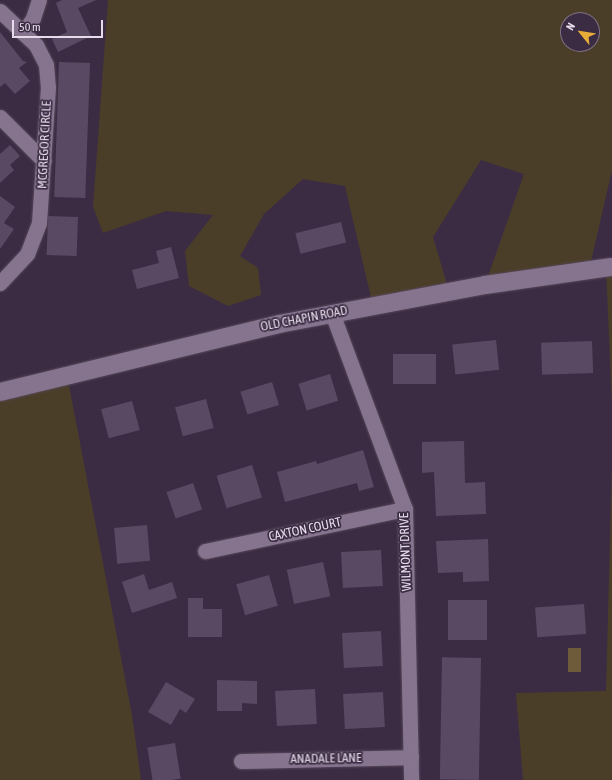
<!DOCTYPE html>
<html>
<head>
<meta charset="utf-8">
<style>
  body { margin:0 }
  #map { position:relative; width:612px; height:780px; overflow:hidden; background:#3c2c43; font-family:"Asap Condensed",sans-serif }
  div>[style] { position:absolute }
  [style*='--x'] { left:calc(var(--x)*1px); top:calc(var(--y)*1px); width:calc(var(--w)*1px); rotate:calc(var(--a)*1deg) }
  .green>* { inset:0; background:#4b3e28 }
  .water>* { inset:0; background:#6e5b3a; transform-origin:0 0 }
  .building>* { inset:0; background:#5a4962; transform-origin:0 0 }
  .roads { filter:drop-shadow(0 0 1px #55485b) drop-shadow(0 0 1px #55485b) }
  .minor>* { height:15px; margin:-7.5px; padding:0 7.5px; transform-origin:7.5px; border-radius:7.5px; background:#86748e }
  .tertiary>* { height:18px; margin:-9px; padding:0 9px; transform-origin:9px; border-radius:9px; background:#86748e }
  span { translate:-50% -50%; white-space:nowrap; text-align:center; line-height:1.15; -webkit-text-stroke:3.5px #3c2c43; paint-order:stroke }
  .street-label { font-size:13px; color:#e5dbea }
  .north { position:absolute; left:560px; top:12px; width:40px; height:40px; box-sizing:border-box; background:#3c2c43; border:1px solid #807286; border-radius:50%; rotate:300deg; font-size:11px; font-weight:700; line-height:16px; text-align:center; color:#e5dbea }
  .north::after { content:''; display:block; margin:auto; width:14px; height:18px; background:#e7ac37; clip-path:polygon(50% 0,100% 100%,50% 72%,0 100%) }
  .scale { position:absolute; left:12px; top:20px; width:91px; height:18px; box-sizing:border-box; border:2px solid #e5dbea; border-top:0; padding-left:5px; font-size:12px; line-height:14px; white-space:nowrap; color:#e5dbea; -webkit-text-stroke:3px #3c2c43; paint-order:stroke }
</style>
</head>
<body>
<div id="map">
  <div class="green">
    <i style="clip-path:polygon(evenodd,108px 0,612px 0,612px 170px,589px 270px,485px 285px,524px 174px,481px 160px,433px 237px,449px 291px,373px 306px,345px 186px,303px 179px,264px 214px,240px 256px,258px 268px,261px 295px,228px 306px,189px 286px,185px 251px,213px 215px,166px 211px,103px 233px,93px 207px,108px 0,568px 20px,592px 20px,592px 44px,568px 44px,568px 20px)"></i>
    <i style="clip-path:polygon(606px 267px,612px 267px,612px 405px)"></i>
    <i style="clip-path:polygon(67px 375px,132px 715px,141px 780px,0 780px,0 392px)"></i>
    <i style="clip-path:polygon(612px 464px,612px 780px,523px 780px,516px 693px,606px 691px)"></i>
  </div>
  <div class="water">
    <i style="left:568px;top:648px;width:13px;height:24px"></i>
  </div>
  <div class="building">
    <i style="clip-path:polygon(62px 0,96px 0,78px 8px,91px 36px,58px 52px,52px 39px,67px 32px,56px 3px)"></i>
    <i style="clip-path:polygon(0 32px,23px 61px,27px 62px,19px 68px,30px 81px,15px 94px,5px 83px,0 87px)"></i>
    <i style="left:59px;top:62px;width:31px;height:135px;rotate:2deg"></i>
    <i style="clip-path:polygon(10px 145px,20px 156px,10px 165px,14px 170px,0 183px,0 154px)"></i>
    <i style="clip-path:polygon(0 196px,15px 207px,4px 223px,14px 229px,0 249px)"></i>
    <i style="left:48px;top:216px;width:30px;height:39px;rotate:2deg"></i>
    <i style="left:341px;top:222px;width:21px;height:47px;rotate:76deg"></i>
    <i style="clip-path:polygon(171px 247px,179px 278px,137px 289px,132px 270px,159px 263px,156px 251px)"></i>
    <i style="left:496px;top:340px;width:30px;height:44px;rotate:84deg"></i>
    <i style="left:592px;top:341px;width:32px;height:51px;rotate:88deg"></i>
    <i style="left:436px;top:354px;width:30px;height:43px;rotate:90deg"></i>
    <i style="left:330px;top:374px;width:28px;height:33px;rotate:73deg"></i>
    <i style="left:272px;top:382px;width:24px;height:33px;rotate:73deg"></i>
    <i style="left:206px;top:399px;width:30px;height:32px;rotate:75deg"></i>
    <i style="left:132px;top:401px;width:30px;height:32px;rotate:75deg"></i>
    <i style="clip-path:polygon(464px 441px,465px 483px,485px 482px,486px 514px,436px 516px,434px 472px,422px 473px,422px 442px)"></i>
    <i style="clip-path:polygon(363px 450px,374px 487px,359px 491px,357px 483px,285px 502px,277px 472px,316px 461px,317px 464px)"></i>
    <i style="left:252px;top:465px;width:34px;height:37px;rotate:73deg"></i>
    <i style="left:193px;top:483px;width:28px;height:28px;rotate:71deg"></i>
    <i style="left:147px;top:525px;width:36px;height:33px;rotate:85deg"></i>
    <i style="clip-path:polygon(488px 539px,489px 581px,463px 582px,463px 572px,438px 573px,436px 541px)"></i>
    <i style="left:381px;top:550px;width:36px;height:40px;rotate:87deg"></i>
    <i style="left:323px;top:562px;width:35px;height:37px;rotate:78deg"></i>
    <i style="clip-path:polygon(144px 574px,149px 590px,172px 582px,177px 598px,132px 613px,122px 582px)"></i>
    <i style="left:269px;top:575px;width:32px;height:34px;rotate:74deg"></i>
    <i style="clip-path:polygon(188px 598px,203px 598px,203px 609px,222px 609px,222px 637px,188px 637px)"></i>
    <i style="left:448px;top:600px;width:39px;height:40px"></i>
    <i style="left:584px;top:604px;width:30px;height:49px;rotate:86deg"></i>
    <i style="left:381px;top:631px;width:35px;height:39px;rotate:87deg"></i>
    <i style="left:481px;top:658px;width:122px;height:39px;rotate:91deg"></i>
    <i style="clip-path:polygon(217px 680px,257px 681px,257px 704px,242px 703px,242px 711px,217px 711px)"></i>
    <i style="clip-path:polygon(166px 682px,195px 699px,186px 713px,180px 709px,171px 725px,148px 712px)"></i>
    <i style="left:315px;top:689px;width:35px;height:40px;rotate:87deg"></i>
    <i style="left:383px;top:692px;width:35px;height:40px;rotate:87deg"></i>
    <i style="left:175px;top:743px;width:36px;height:28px;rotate:81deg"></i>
  </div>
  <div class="roads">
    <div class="minor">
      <i style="--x:0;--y:11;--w:50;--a:43.4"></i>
      <i style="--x:36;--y:45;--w:22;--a:63"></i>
      <i style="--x:46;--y:65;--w:22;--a:85"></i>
      <i style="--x:48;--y:87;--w:136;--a:93.8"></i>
      <i style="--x:39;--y:223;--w:33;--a:111"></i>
      <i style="--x:27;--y:254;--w:40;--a:133"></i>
      <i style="--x:23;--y:33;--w:18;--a:-56"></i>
      <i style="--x:33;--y:18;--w:19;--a:-72"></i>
      <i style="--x:0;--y:117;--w:62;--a:45"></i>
      <i style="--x:332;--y:313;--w:209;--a:69.6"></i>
      <i style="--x:405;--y:509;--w:271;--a:88.7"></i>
      <i style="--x:205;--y:551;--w:204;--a:-11.9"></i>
      <i style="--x:241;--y:761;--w:170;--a:-1.3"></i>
    </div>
    <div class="tertiary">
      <i style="--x:0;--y:392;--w:287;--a:-13.7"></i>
      <i style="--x:279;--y:324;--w:210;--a:-10.7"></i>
      <i style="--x:485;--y:285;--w:128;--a:-8.1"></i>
    </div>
  </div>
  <div class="street-label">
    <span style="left:45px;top:145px;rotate:-87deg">MCGREGOR CIRCLE</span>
    <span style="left:304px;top:319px;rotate:-11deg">OLD CHAPIN ROAD</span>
    <span style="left:305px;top:530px;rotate:-12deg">CAXTON COURT</span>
    <span style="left:406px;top:552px;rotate:-92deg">WILMONT DRIVE</span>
    <span style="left:326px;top:759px;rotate:-1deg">ANADALE LANE</span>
  </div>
  <div class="north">N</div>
  <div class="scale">50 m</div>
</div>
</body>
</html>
